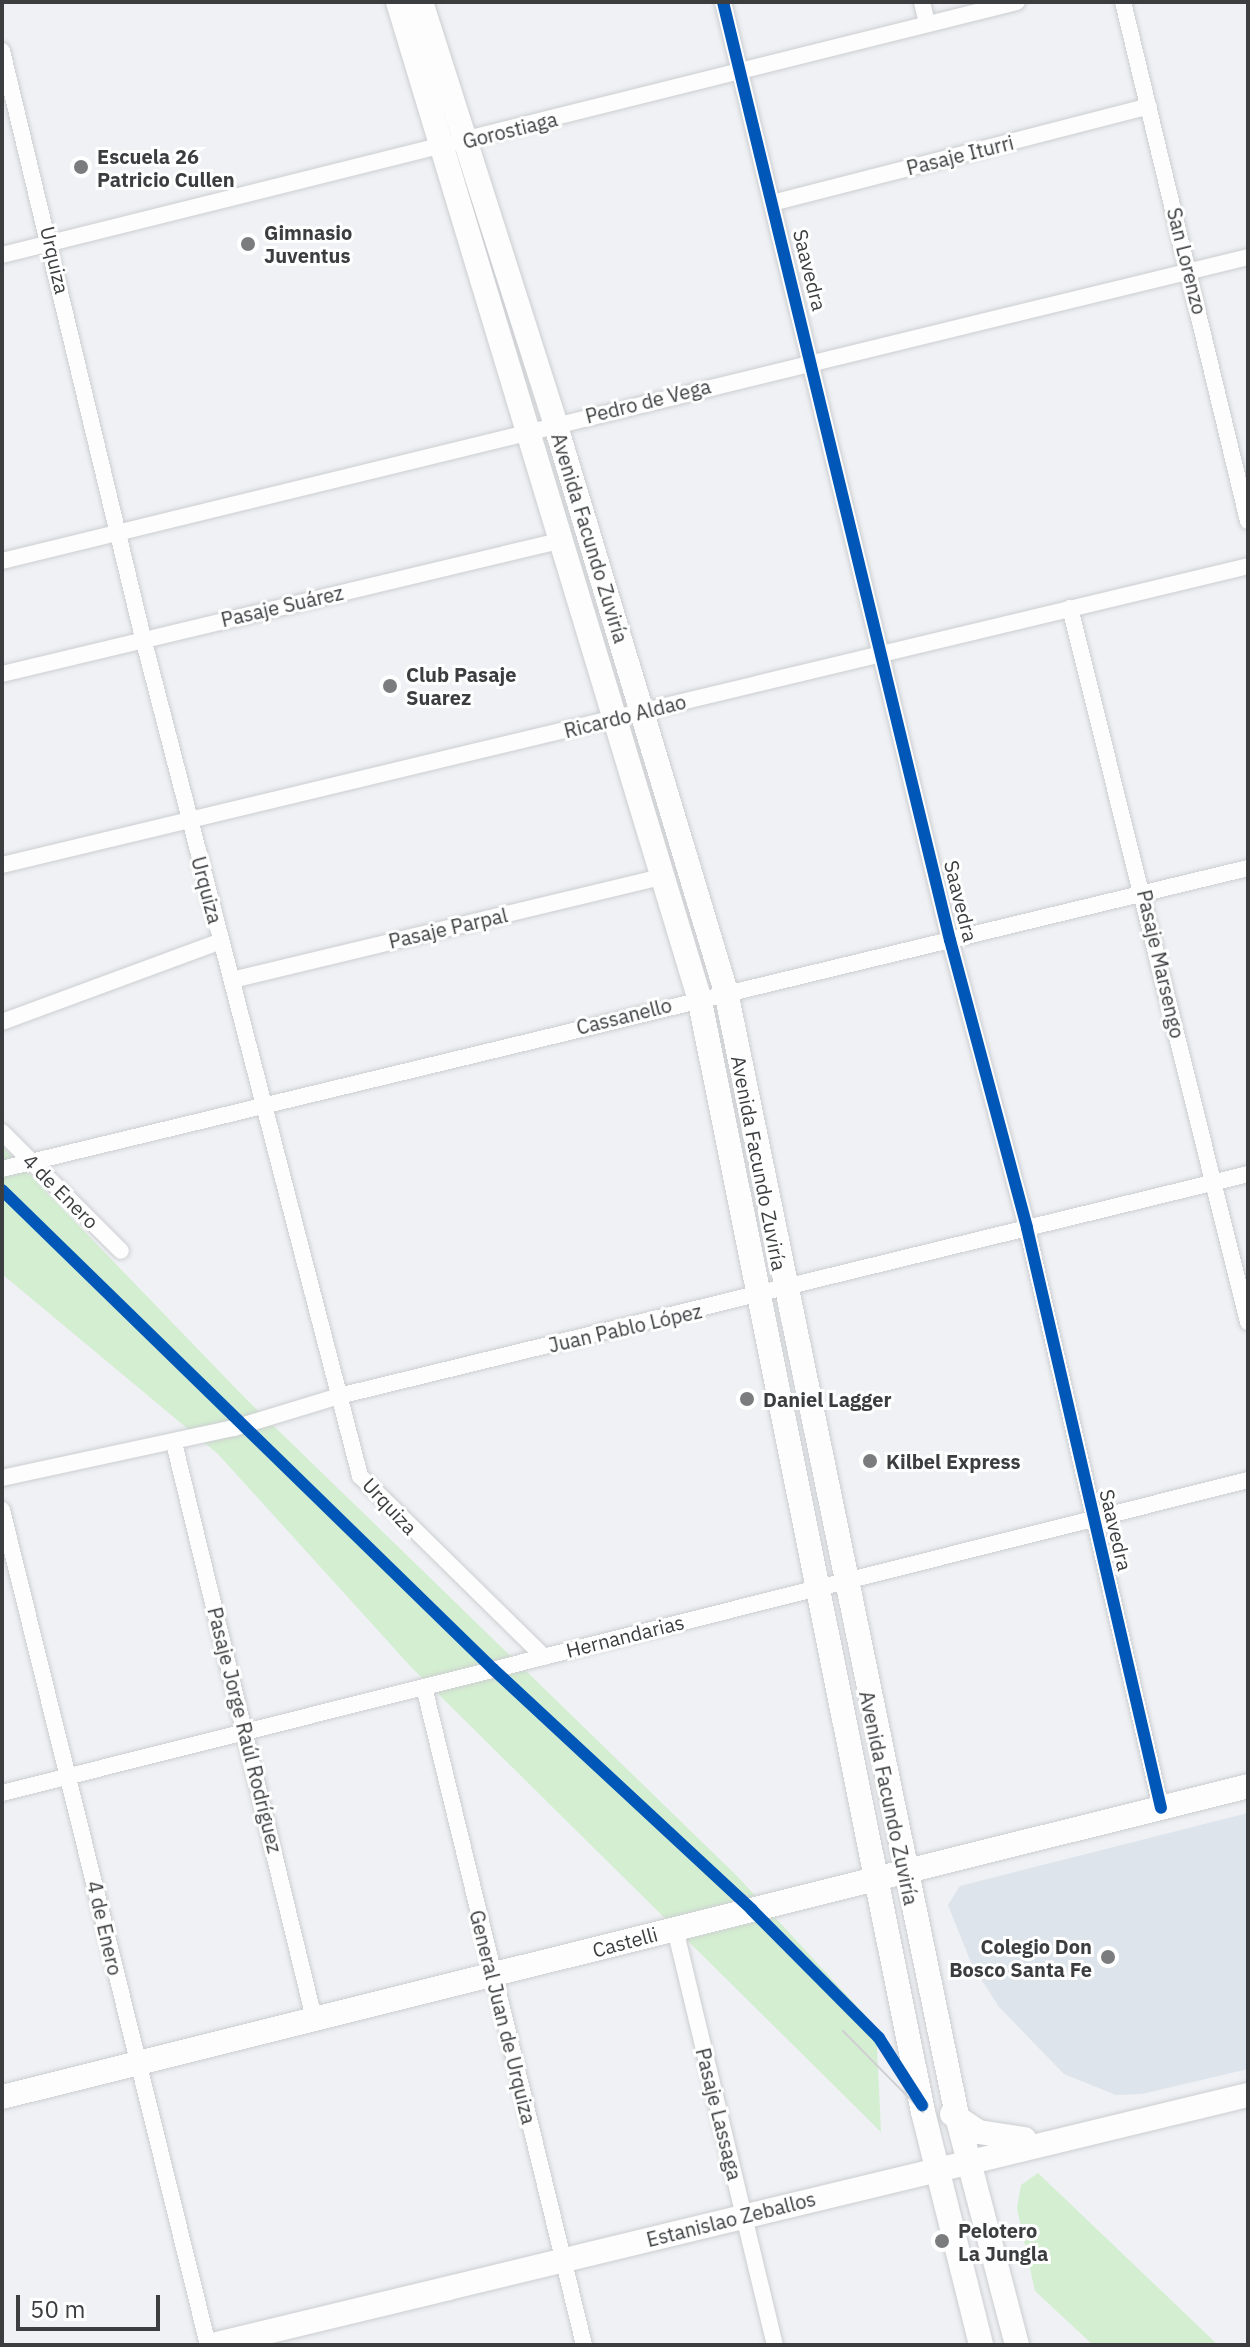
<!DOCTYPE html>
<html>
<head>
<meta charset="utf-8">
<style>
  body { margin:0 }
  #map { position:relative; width:1250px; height:2347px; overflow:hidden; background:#eff1f4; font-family:"IBM Plex Sans",sans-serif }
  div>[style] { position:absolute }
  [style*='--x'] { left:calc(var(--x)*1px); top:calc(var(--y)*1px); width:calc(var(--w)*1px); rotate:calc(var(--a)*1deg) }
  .built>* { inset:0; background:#dde4eb }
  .green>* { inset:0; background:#d4eed1 }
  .roads { filter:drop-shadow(0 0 2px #ccced1) drop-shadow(0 0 2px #ccced1) }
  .street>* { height:16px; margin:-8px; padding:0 8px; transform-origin:8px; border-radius:8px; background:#fdfdfd }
  .secondary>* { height:24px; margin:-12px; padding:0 12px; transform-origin:12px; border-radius:12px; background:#fdfdfd }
  .tram>* { height:2px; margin:-1px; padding:0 1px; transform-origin:1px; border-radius:1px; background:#d0d0d1 }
  .cycleway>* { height:12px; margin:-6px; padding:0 6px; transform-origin:6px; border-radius:6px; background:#0057b8 }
  .dots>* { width:22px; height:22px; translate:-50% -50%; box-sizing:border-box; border:4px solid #fff; border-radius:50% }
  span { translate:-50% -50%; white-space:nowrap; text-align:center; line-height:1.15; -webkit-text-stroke:6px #fff; paint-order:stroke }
  .street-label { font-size:20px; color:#3b3d3f }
  .poi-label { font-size:20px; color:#3b3d3f; font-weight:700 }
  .left { translate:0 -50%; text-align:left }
  .right { translate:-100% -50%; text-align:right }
  .frame { position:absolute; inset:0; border:4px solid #3b3d3f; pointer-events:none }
  .scale { position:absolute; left:16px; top:2295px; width:144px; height:36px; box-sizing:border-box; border:4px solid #3b3d3f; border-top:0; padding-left:10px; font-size:24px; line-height:28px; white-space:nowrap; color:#3b3d3f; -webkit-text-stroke:6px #fff; paint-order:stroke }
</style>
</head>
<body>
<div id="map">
  <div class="built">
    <i style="clip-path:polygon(1248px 1813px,1248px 2069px,1142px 2094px,1116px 2095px,1064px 2074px,999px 2007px,972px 1965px,948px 1905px,960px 1886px)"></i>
  </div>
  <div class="green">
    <i style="clip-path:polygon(2px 1146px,245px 1398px,737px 1876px,876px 2027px,881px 2132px,412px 1668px,218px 1454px,2px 1274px)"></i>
    <i style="clip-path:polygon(1038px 2173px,1218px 2345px,1093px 2345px,1035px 2291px,1017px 2208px,1021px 2185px)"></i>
  </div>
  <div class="roads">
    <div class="street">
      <i style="--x:723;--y:2;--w:965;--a:76.4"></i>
      <i style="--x:950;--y:940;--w:298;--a:75"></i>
      <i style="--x:1027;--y:1228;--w:595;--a:76.99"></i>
      <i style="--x:922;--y:2;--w:22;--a:77"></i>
      <i style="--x:1123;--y:2;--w:534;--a:76.46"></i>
      <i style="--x:2;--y:51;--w:604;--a:76.49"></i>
      <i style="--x:143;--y:638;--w:866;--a:75.48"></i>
      <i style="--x:360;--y:1476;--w:258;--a:44.5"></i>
      <i style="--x:772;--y:203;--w:389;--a:-14.4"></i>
      <i style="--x:2;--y:255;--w:1046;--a:-14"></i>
      <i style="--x:2;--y:561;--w:1283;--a:-13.71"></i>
      <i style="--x:1070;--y:608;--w:736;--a:76"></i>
      <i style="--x:2;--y:674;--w:577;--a:-13.43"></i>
      <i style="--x:2;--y:865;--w:1281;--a:-13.49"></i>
      <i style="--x:232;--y:980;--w:444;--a:-13.5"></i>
      <i style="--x:2;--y:1022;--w:233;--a:-20.3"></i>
      <i style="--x:2;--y:1132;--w:168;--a:45"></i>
      <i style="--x:2;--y:1169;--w:1282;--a:-13.58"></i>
      <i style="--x:174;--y:1443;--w:592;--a:76.32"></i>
      <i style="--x:2;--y:1478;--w:237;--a:-12.2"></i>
      <i style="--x:234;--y:1428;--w:110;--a:-16.9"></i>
      <i style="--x:339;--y:1396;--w:936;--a:-13.72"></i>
      <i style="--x:2;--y:1510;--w:860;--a:76.14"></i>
      <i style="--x:424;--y:1687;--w:677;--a:76.33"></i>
      <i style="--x:2;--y:1793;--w:1285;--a:-14.1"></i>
      <i style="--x:675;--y:1929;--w:428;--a:76.5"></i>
    </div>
    <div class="secondary">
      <i style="--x:398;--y:2;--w:1040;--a:73.17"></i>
      <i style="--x:699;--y:997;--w:1137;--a:78.64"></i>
      <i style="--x:923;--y:2112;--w:240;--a:76"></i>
      <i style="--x:421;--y:2;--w:442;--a:72.3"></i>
      <i style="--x:555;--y:423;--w:594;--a:73.27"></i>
      <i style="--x:726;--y:992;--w:1152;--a:78.38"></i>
      <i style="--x:958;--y:2120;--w:233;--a:75.3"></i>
      <i style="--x:2;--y:2097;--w:1284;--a:-14.01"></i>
      <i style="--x:952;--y:2114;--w:32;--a:34"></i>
      <i style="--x:979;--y:2132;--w:46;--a:8.8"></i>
      <i style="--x:213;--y:2345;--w:1065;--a:-13.58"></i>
    </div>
  </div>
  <div class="tram">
    <i style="--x:843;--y:2031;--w:114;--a:45.4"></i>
  </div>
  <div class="cycleway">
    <i style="--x:723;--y:2;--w:965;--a:76.4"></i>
    <i style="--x:950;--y:940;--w:298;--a:75"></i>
    <i style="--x:1027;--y:1228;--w:595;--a:76.99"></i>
    <i style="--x:2;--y:1190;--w:686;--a:44.29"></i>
    <i style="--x:493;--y:1669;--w:354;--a:42.9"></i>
    <i style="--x:752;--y:1910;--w:180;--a:45.2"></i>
    <i style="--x:879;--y:2038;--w:80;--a:57.3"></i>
  </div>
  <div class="dots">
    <i style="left:81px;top:167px;background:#7a7c7e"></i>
    <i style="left:248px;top:244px;background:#7a7c7e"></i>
    <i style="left:390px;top:686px;background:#7a7c7e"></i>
    <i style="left:747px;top:1399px;background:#7a7c7e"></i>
    <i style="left:870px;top:1461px;background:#7a7c7e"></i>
    <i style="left:1108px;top:1957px;background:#7a7c7e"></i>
    <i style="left:942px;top:2241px;background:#7a7c7e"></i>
  </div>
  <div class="street-label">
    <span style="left:510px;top:130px;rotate:-14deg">Gorostiaga</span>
    <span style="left:960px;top:155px;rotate:-14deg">Pasaje Iturri</span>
    <span style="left:55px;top:260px;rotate:77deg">Urquiza</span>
    <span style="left:1187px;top:261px;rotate:76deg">San Lorenzo</span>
    <span style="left:810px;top:270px;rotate:76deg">Saavedra</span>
    <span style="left:648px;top:401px;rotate:-14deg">Pedro de Vega</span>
    <span style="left:590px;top:538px;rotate:73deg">Avenida Facundo Zuviría</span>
    <span style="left:282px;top:606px;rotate:-13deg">Pasaje Suárez</span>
    <span style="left:625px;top:716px;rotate:-14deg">Ricardo Aldao</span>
    <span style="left:207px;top:890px;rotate:75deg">Urquiza</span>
    <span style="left:961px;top:901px;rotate:76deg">Saavedra</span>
    <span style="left:448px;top:928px;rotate:-13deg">Pasaje Parpal</span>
    <span style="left:1161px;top:964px;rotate:77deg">Pasaje Marsengo</span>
    <span style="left:624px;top:1016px;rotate:-14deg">Cassanello</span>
    <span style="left:759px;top:1163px;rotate:79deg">Avenida Facundo Zuviría</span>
    <span style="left:61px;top:1191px;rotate:45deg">4 de Enero</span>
    <span style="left:625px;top:1328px;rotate:-13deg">Juan Pablo López</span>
    <span style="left:390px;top:1506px;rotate:47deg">Urquiza</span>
    <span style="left:1116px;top:1530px;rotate:77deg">Saavedra</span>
    <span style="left:625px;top:1636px;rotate:-14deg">Hernandarias</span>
    <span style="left:245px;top:1730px;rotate:76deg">Pasaje Jorge Raúl Rodríguez</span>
    <span style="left:889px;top:1798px;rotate:78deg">Avenida Facundo Zuviría</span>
    <span style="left:105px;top:1928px;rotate:77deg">4 de Enero</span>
    <span style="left:625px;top:1942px;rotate:-15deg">Castelli</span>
    <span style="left:503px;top:2017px;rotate:76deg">General Juan de Urquiza</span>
    <span style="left:719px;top:2114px;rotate:76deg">Pasaje Lassaga</span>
    <span style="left:731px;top:2219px;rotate:-14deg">Estanislao Zeballos</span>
  </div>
  <div class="poi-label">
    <span class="left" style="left:97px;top:168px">Escuela 26<br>Patricio Cullen</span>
    <span class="left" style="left:264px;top:244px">Gimnasio<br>Juventus</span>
    <span class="left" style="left:406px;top:686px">Club Pasaje<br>Suarez</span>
    <span class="left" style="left:763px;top:1399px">Daniel Lagger</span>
    <span class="left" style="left:886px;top:1461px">Kilbel Express</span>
    <span class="right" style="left:1092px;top:1958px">Colegio Don<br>Bosco Santa Fe</span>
    <span class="left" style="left:958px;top:2242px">Pelotero<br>La Jungla</span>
  </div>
  <div class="frame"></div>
  <div class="scale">50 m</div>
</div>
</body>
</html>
